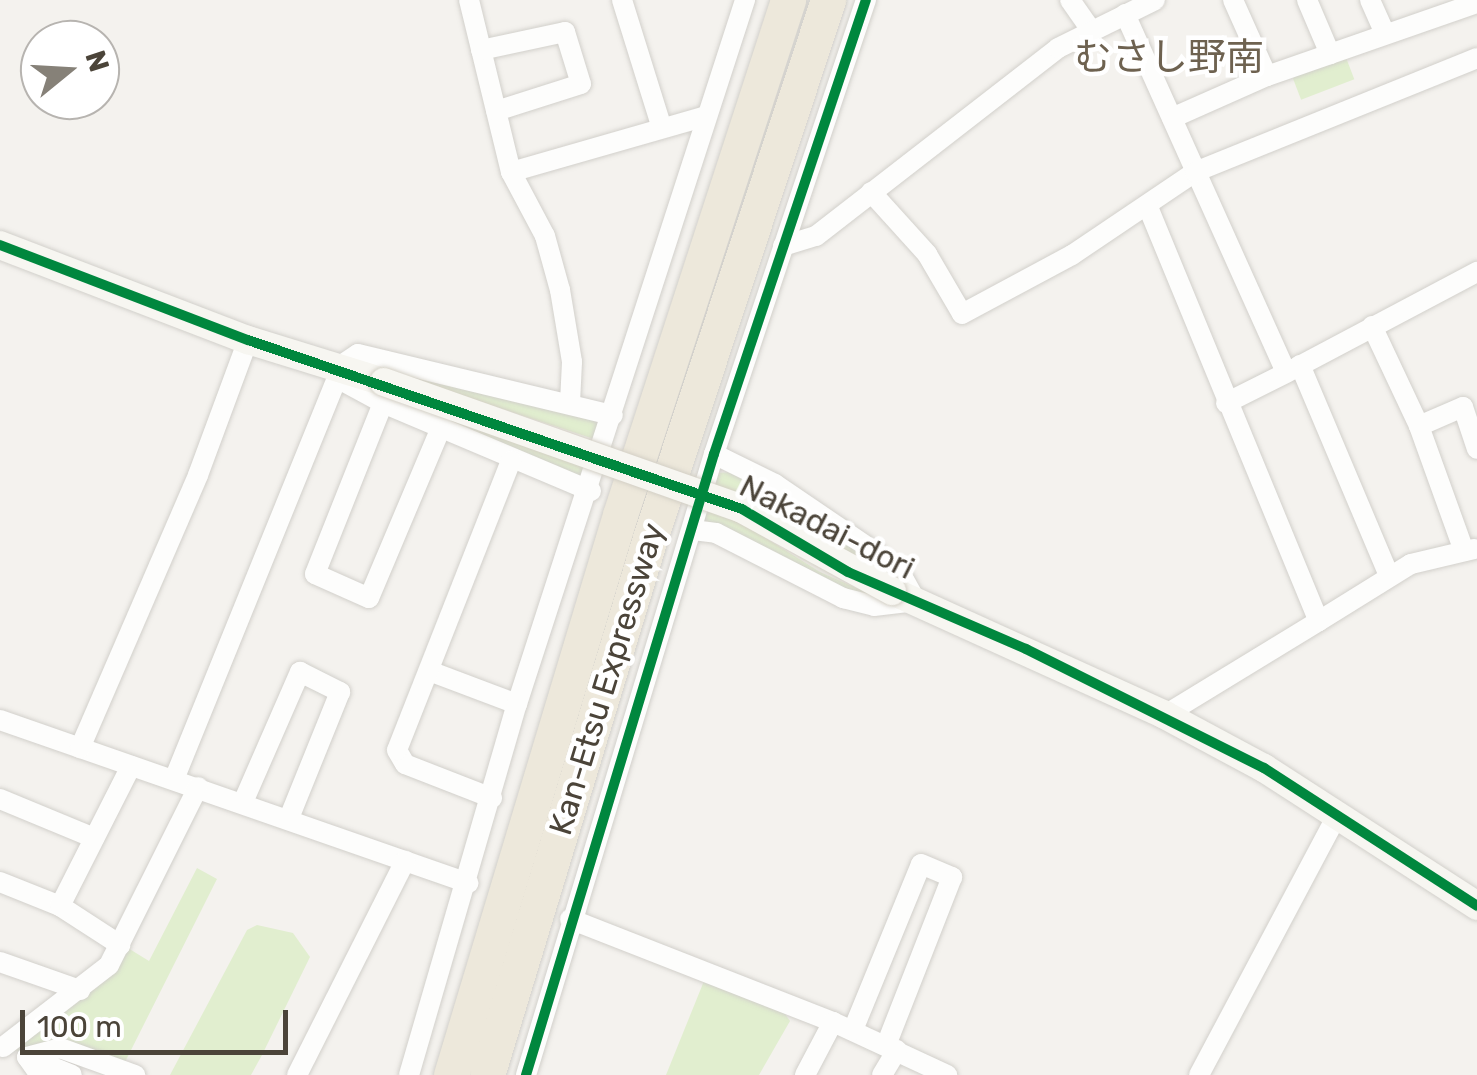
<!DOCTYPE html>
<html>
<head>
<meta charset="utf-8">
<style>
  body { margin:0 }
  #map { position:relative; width:1477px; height:1075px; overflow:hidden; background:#f4f2ee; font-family:Rubik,"Noto Sans JP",sans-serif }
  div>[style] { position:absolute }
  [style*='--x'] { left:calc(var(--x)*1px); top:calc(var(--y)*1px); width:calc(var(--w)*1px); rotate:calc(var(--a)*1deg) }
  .green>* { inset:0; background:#e1eecf; transform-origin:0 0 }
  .roads { filter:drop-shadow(0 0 2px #d2d0cb) drop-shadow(0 0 2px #d2d0cb) }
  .street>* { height:20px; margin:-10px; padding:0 10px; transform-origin:10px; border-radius:10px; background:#fdfdfc }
  .secondary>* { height:28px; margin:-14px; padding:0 14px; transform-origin:14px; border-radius:14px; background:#f7f6f1 }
  .highway>* { height:35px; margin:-17.5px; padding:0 17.5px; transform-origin:17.5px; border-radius:17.5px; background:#ede8db }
  .bridges { filter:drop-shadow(0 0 2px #d3cfc5) drop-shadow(0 0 2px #d3cfc5) }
  .secondary-bridge>* { height:28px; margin:-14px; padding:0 14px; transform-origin:14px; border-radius:14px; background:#f7f6f1 }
  .cycleway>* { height:10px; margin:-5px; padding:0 5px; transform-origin:5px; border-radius:5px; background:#00873e }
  span { translate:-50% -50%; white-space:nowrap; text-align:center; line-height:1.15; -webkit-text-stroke:9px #fff; paint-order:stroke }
  .street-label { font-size:32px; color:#4b4439 }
  .quarter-label { font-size:38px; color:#6e6250 }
  .north { position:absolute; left:20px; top:20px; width:100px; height:100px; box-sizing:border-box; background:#fff; border:2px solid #b7b4b0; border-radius:50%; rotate:72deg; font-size:28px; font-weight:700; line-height:40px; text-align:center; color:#4b4439 }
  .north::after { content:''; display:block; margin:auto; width:35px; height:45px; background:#868178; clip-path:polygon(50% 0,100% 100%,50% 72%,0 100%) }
  .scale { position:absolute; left:20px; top:1010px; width:268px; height:45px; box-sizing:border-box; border:5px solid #4b4439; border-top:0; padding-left:12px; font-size:30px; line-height:35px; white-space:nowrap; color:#4b4439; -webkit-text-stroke:8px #fff; paint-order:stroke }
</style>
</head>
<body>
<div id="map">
  <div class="green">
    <i style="left:1345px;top:55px;width:26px;height:57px;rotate:69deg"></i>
    <i style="clip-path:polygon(391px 369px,597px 420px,600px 441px,427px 384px)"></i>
    <i style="clip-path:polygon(380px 394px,592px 463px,589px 473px,578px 477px)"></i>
    <i style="clip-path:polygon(733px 472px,776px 495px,897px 580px,712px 483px,716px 473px)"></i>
    <i style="clip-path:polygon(704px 507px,732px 517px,820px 572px,881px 599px,867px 600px,703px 522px)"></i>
    <i style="clip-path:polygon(197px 868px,217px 879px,122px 1068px,60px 1047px,28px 1056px,5px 1046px,123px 945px,149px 961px)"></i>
    <i style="clip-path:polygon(257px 925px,293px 933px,310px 957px,262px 1055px,251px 1075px,170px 1075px,247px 930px)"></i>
    <i style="clip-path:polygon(704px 981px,783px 1011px,790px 1021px,759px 1075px,666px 1075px)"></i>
  </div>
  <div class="roads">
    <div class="street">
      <i style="--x:469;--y:0;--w:177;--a:76.3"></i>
      <i style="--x:511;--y:172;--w:72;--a:62"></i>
      <i style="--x:545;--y:236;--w:56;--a:74.5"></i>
      <i style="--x:560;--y:290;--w:73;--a:80.5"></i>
      <i style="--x:572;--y:362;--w:41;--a:92.8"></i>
      <i style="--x:622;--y:0;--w:131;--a:72.7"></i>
      <i style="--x:1070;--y:0;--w:37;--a:55"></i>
      <i style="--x:1233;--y:0;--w:83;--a:65.9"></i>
      <i style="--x:1267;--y:76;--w:222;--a:-19.2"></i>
      <i style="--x:1307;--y:0;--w:59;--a:66.9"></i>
      <i style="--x:1370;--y:0;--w:36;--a:66"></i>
      <i style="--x:1125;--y:14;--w:393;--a:65.8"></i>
      <i style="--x:1286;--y:373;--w:67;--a:153.4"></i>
      <i style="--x:481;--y:50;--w:86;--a:-12.1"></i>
      <i style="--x:565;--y:32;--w:54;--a:72.9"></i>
      <i style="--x:581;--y:84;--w:89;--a:162.4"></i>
      <i style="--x:1172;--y:118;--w:104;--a:-23.9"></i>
      <i style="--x:511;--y:172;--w:200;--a:-16"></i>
      <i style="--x:871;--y:192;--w:84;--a:47.9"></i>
      <i style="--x:927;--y:254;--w:69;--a:59.7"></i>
      <i style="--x:962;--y:314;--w:125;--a:-28.2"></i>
      <i style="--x:1072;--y:255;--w:148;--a:-34"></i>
      <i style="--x:1195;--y:172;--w:304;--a:-22"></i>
      <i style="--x:1148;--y:207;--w:448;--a:67.6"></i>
      <i style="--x:1319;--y:621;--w:180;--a:148.6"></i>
      <i style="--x:783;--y:246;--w:34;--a:-17"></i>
      <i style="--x:816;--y:236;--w:306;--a:-37.8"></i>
      <i style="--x:1058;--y:48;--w:108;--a:-26.3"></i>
      <i style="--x:1372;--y:326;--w:110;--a:64.8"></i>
      <i style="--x:1300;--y:365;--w:229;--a:67.1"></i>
      <i style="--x:1288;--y:372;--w:214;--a:-27.9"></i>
      <i style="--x:383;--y:403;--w:184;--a:111.7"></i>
      <i style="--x:315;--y:574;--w:59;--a:24"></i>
      <i style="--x:369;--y:598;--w:188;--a:-67.1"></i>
      <i style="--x:591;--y:491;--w:226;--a:-157.1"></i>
      <i style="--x:383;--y:403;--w:52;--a:-151.5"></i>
      <i style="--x:337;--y:378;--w:10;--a:-90"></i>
      <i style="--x:337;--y:368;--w:25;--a:-34"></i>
      <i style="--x:358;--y:354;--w:262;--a:13.5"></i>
      <i style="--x:693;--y:530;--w:23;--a:7"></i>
      <i style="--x:716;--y:533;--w:143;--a:27.1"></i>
      <i style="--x:843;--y:598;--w:32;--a:14"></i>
      <i style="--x:874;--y:606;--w:42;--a:-6.8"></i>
      <i style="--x:916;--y:601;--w:26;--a:-119"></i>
      <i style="--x:903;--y:578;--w:38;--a:-137"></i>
      <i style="--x:875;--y:552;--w:121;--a:-145.8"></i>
      <i style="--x:775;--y:484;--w:68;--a:-153.8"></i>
      <i style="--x:1464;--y:551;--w:133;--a:-109.8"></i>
      <i style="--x:1419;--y:426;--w:48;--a:-23.4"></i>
      <i style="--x:1463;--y:407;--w:44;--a:71.6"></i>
      <i style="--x:1319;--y:621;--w:108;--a:-31.8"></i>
      <i style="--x:1411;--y:564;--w:65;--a:-13.4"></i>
      <i style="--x:429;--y:671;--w:94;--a:20.6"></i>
      <i style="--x:0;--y:720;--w:496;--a:19.2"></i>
      <i style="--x:80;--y:748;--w:297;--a:-66.6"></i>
      <i style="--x:198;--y:475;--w:144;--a:-69.7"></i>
      <i style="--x:175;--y:777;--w:431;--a:-67.9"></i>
      <i style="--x:492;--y:798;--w:93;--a:-158.7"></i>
      <i style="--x:405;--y:764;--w:16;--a:-120"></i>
      <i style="--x:397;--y:750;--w:311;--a:-68.5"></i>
      <i style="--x:0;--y:799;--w:102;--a:22.5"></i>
      <i style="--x:244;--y:800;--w:140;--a:-66.4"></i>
      <i style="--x:300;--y:672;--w:45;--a:26.6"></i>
      <i style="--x:340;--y:692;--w:136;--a:112"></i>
      <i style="--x:0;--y:882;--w:65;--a:21.8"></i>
      <i style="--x:60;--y:906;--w:157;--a:-63.1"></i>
      <i style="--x:60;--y:906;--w:72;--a:33"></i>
      <i style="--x:570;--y:919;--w:282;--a:21.4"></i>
      <i style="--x:833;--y:1022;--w:126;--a:24.9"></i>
      <i style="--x:0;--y:962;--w:85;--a:19.3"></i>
      <i style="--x:853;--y:1030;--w:179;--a:-67.7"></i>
      <i style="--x:921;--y:864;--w:34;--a:23"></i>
      <i style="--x:952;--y:877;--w:180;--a:111.4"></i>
      <i style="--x:3;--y:1047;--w:134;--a:-37.7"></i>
      <i style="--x:109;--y:965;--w:199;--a:-63.4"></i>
      <i style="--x:30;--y:1058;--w:45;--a:22"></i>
      <i style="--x:40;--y:1075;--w:22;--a:-126"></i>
      <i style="--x:27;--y:1057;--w:34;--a:-15"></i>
      <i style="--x:60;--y:1048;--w:80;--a:19.8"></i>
      <i style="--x:297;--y:1075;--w:240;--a:-63.2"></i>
      <i style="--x:409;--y:1075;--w:386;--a:-73.8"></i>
      <i style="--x:517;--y:704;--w:740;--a:-72.05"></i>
      <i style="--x:526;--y:1075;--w:649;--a:-73.16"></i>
      <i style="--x:714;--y:454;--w:479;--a:-71.5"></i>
      <i style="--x:805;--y:1075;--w:60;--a:-62.2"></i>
      <i style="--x:882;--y:1075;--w:29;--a:-59"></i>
      <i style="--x:1199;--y:1075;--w:292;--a:-62"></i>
    </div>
    <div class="secondary">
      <i style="--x:0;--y:245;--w:266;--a:21"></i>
      <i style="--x:248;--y:340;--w:142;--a:17.2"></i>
      <i style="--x:892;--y:591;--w:300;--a:24.4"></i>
      <i style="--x:1165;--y:715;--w:112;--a:28.2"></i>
      <i style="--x:1264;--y:768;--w:254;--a:32.9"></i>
    </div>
    <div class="highway">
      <i style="--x:451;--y:1075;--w:585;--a:-73.21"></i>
      <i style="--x:620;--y:515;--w:542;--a:-71.93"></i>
      <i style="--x:487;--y:1075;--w:564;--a:-73.11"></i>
      <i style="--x:651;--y:535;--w:564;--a:-71.69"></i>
    </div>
  </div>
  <div class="bridges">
    <div class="secondary-bridge">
      <i style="--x:384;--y:382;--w:380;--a:19.5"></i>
      <i style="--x:742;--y:509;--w:171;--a:28.7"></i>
    </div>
  </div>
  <div class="cycleway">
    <i style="--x:0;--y:245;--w:266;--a:21"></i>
    <i style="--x:248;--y:340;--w:522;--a:18.89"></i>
    <i style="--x:742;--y:509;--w:123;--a:30.7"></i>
    <i style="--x:848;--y:572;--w:194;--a:23.4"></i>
    <i style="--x:1026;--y:649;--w:266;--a:26.6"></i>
    <i style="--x:1264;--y:768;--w:254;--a:32.9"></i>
    <i style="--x:526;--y:1075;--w:649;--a:-73.16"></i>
    <i style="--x:714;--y:454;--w:479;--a:-71.5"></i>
  </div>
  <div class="street-label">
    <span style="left:827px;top:527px;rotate:27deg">Nakadai-dori</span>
    <span style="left:607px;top:679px;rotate:-73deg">Kan-Etsu Expressway</span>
  </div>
  <div class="quarter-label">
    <span style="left:1169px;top:58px">むさし野南</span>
  </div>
  <div class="north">N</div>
  <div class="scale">100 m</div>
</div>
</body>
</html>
